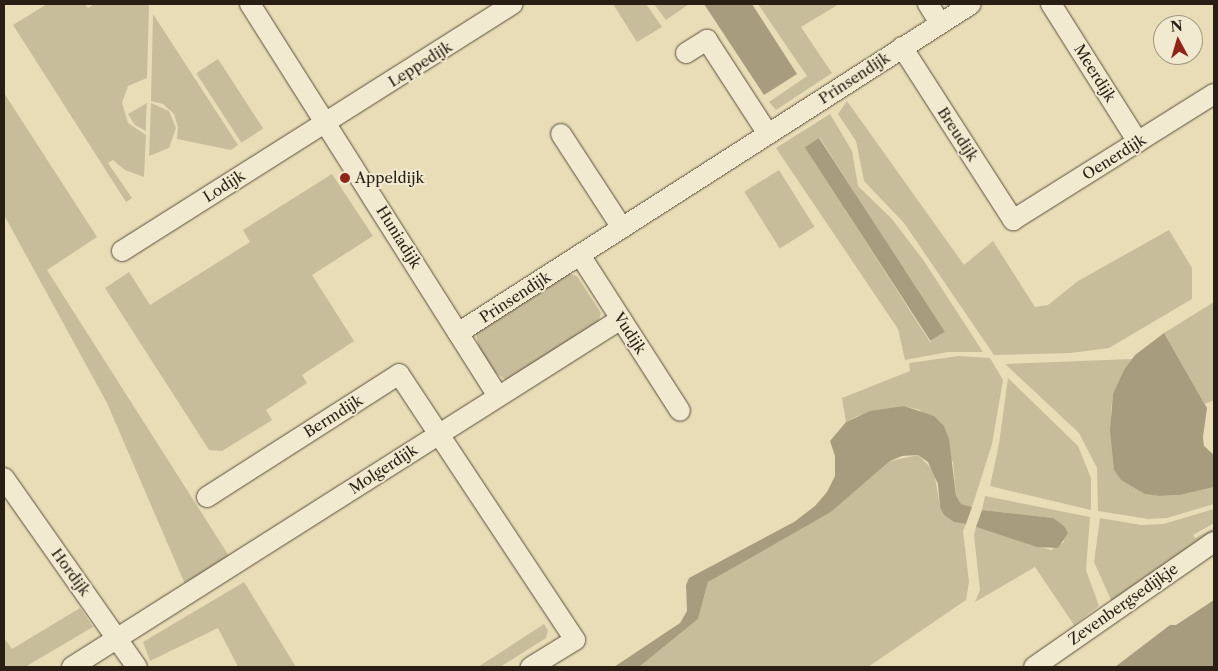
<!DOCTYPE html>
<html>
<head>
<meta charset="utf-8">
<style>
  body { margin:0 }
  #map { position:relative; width:1218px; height:671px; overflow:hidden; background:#e9ddb7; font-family:"Libre Caslon Text",serif }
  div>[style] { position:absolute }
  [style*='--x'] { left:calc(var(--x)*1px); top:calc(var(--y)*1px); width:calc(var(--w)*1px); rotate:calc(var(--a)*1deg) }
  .green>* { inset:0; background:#c8bd9b; transform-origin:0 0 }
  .water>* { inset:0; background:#a89c7f; transform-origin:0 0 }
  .roads { filter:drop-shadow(0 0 1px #594e3c) drop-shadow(0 0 1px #594e3c) }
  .minor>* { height:20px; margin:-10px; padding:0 10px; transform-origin:10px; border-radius:10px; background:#f1e9d0 }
  .dots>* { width:14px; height:14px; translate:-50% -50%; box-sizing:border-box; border:2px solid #f1e9d0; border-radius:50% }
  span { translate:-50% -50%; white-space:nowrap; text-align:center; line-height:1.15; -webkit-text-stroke:4px #f1e9d0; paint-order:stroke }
  .street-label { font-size:15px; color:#291e13 }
  .poi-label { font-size:15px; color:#291e13 }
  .left { translate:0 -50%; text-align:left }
  .frame { position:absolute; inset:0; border:5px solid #291e13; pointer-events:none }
  .north { position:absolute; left:1153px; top:15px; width:50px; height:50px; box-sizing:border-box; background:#f1e9d0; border:1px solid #a19884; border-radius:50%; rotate:354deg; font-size:14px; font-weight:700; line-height:20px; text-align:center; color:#291e13 }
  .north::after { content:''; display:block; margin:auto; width:18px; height:22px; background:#8f2418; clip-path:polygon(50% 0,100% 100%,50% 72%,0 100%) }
</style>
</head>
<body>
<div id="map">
  <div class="green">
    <i style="clip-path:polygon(47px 4px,85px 4px,88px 8px,94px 4px,147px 4px,149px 6px,147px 78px,128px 86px,122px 103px,128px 123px,146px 135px,144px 177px,125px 170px,113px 160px,108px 163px,132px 198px,126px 202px,13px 25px)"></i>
    <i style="clip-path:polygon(613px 4px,646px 4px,662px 27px,637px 42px)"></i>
    <i style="clip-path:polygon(654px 4px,689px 4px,666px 20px)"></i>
    <i style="clip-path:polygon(758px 4px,839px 4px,801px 27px,832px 73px,776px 110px,769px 102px,807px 76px)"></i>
    <i style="clip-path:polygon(153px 14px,238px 145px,231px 150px,177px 139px,178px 127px,174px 114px,163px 104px,151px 101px)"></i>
    <i style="left:218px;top:59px;width:83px;height:26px;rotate:57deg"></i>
    <i style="clip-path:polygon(4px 93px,97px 237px,47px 270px,229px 556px,185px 584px,107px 403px,4px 215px)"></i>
    <i style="clip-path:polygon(847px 101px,964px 265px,993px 241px,1035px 307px,1048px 305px,1078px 281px,1169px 230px,1192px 268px,1192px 299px,1109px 348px,1071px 353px,994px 355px,904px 223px,864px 181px,856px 141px,838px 114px)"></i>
    <i style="clip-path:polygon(147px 103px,146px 117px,146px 131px,135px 125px,128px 114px)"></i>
    <i style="clip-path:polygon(151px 103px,169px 111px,176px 128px,169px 148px,149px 156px)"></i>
    <i style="clip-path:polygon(evenodd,830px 114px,852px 151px,858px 186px,892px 219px,924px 261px,983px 352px,948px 352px,905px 360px,898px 329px,776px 148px,830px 114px,820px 138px,943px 333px,930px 342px,805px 147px,820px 138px)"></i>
    <i style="left:779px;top:170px;width:67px;height:41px;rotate:58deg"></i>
    <i style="clip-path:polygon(332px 174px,373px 236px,312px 275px,354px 341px,302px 375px,307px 383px,266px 410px,272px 420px,222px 451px,209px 450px,105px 288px,129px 272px,150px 305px,250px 242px,243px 230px)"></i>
    <i style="clip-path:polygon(567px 273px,577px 276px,601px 313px,598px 322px,506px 380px,496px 373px,480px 351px,476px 334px,479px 329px)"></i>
    <i style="clip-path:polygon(1214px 302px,1214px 400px,1205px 404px,1164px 333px)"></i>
    <i style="clip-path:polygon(959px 356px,990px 358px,1003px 380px,992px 444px,972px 507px,960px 504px,956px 496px,953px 462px,920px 410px,904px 406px,857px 416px,846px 422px,842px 398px,910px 371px,909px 363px)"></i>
    <i style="clip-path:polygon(1132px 359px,1113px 394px,1111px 410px,1114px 470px,1145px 494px,1159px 496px,1180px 495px,1214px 487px,1214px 504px,1167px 518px,1148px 519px,1098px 511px,1097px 468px,1079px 433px,1005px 364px)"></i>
    <i style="clip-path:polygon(1008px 378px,1078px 446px,1091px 478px,1091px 510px,990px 486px,999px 444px)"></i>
    <i style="clip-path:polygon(918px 455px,934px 471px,940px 507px,954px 522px,966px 524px,963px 531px,969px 582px,966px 600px,868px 667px,639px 667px,698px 619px,708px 582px,717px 575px,831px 512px,890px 461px)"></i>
    <i style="clip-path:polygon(985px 496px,1090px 517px,1086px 570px,1099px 606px,1074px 625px,1035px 567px,975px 602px,980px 590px,974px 535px,976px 527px,1051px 550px,1064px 542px,1053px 518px,982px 510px)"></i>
    <i style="clip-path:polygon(1214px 509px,1214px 523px,1193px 535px,1195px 538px,1214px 528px,1214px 537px,1173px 558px,1112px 602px,1094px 562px,1100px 518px,1141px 525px,1163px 524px)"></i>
    <i style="clip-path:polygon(244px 582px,296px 667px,238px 667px,218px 628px,150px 661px,143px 642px)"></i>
    <i style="clip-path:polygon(80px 608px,93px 627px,25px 667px,4px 667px,4px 638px,12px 649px)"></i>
    <i style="clip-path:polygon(544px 624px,548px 631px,546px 638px,500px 667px,478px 667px)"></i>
  </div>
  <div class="water">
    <i style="clip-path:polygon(704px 4px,752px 4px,797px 74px,764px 95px)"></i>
    <i style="left:819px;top:138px;width:231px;height:17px;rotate:57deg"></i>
    <i style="clip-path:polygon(1164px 333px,1207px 408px,1203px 437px,1204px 446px,1214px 455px,1214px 487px,1180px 495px,1159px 496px,1145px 494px,1121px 480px,1114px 470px,1110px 430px,1113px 394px,1124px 370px,1135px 355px)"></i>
    <i style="clip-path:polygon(904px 406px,934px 416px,944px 426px,949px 439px,956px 496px,961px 504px,972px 507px,966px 524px,954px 522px,944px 515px,940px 507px,938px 484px,928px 462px,918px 455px,902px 456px,890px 461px,831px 512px,708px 582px,698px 619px,639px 667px,614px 667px,680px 623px,687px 611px,686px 585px,689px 578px,794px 522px,815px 506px,827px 492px,835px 476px,835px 456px,830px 441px,846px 422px,870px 411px)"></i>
    <i style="clip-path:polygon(982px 510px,1053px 518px,1064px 526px,1068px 533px,1058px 548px,1037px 547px,976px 527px)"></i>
    <i style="clip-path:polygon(1214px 600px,1214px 667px,1115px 667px,1170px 625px,1176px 625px)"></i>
  </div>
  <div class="roads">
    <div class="minor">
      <i style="--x:250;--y:4;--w:464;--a:57.7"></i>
      <i style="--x:928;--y:4;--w:22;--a:58"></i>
      <i style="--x:1051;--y:4;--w:163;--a:57.8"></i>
      <i style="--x:902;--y:47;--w:206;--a:57.3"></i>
      <i style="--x:1013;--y:220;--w:237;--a:-32.1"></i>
      <i style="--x:686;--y:53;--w:25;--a:-32"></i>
      <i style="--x:707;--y:40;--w:112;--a:57"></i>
      <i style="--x:561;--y:134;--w:112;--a:57"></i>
      <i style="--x:122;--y:251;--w:462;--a:-32.3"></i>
      <i style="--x:580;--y:255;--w:185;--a:57.3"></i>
      <i style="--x:458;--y:333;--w:609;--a:-32.67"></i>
      <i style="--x:4;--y:478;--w:231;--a:54.9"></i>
      <i style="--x:207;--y:497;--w:228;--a:-32.6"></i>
      <i style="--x:399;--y:374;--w:319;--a:56.5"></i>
      <i style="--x:575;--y:640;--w:52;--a:148.5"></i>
      <i style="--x:72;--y:667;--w:650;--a:-32.37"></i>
      <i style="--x:1034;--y:667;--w:219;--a:-34.8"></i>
    </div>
  </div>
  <div class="dots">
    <i style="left:345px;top:178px;background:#8f2418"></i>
  </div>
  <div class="street-label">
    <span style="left:420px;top:64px;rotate:-32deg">Leppedijk</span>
    <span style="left:1095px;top:73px;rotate:58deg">Meerdijk</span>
    <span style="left:854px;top:78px;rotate:-33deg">Prinsendijk</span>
    <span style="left:958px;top:134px;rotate:57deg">Breudijk</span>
    <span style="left:1114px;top:157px;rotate:-32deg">Oenerdijk</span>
    <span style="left:224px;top:186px;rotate:-32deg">Lodijk</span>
    <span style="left:399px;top:237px;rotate:58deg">Huniadijk</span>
    <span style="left:515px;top:297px;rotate:-33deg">Prinsendijk</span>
    <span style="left:630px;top:333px;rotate:57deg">Vudijk</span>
    <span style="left:333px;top:416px;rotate:-32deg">Bermdijk</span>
    <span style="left:383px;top:469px;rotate:-33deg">Molgerdijk</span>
    <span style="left:71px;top:572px;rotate:54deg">Hordijk</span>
    <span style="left:1123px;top:604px;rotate:-35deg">Zevenbergsedijkje</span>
  </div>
  <div class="poi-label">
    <span class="left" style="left:355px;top:178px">Appeldijk</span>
  </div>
  <div class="frame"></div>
  <div class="north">N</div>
</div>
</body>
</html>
